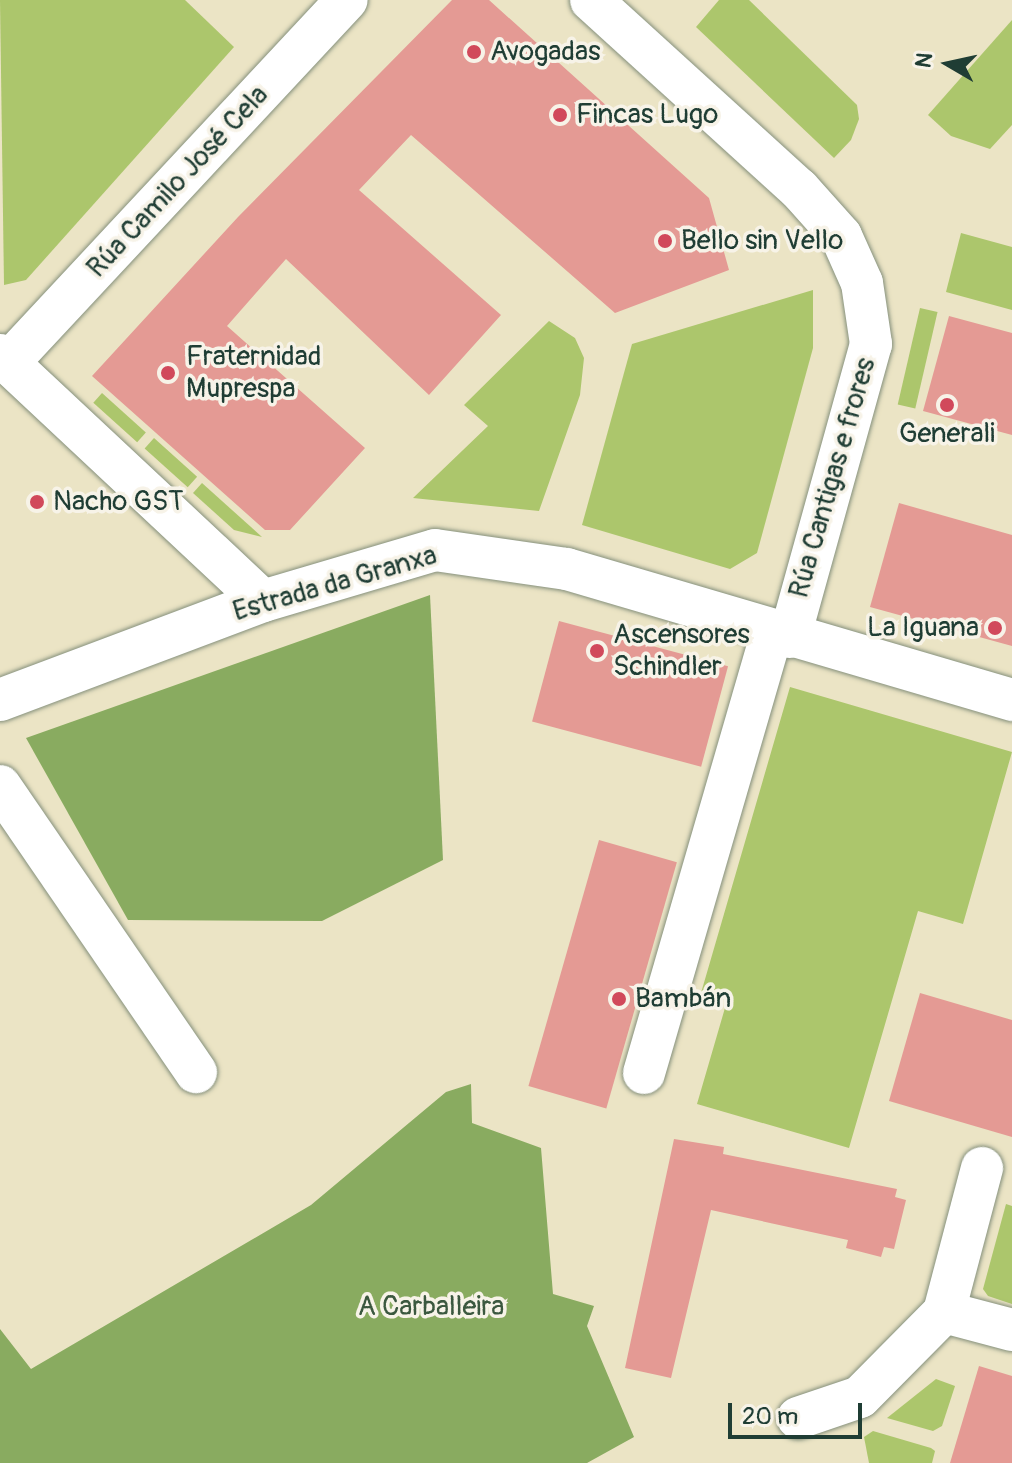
<!DOCTYPE html>
<html>
<head>
<meta charset="utf-8">
<style>
  body { margin:0 }
  #map { position:relative; width:1012px; height:1463px; overflow:hidden; background:#ebe4c5; font-family:Pangolin,sans-serif }
  div>[style] { position:absolute }
  [style*='--x'] { left:calc(var(--x)*1px); top:calc(var(--y)*1px); width:calc(var(--w)*1px); rotate:calc(var(--a)*1deg) }
  .green>* { inset:0; background:#acc66c; transform-origin:0 0 }
  .forest>* { inset:0; background:#89ab60 }
  .building>* { inset:0; background:#e49a94; transform-origin:0 0 }
  .roads { filter:drop-shadow(0 0 2px #85907c) drop-shadow(0 0 2px #85907c) }
  .street>* { height:42px; margin:-21px; padding:0 21px; transform-origin:21px; border-radius:21px; background:#fff }
  .dots>* { width:22px; height:22px; translate:-50% -50%; box-sizing:border-box; border:4px solid #f7f3e8; border-radius:50% }
  span { translate:-50% -50%; white-space:nowrap; text-align:center; line-height:1.15; -webkit-text-stroke:7px #f7f3e8; paint-order:stroke }
  .poi-label { font-size:28px; color:#1f3d34 }
  .left { translate:0 -50%; text-align:left }
  .right { translate:-100% -50%; text-align:right }
  .street-label { font-size:28px; color:#1f3d34 }
  .park-label { font-size:28px; color:#3b583f }
  .north { position:absolute; left:908px; top:24px; width:80px; height:80px; -webkit-text-stroke:6px #f7f3e8; paint-order:stroke; rotate:279deg; font-size:22px; font-weight:700; line-height:32px; text-align:center; color:#1f3d34 }
  .north::after { content:''; display:block; margin:auto; width:28px; height:36px; background:#1f3d34; clip-path:polygon(50% 0,100% 100%,50% 72%,0 100%) }
  .scale { position:absolute; left:728px; top:1403px; width:134px; height:36px; box-sizing:border-box; border:4px solid #1f3d34; border-top:0; padding-left:10px; font-size:24px; line-height:28px; white-space:nowrap; color:#1f3d34; -webkit-text-stroke:6px #f7f3e8; paint-order:stroke }
</style>
</head>
<body>
<div id="map">
  <div class="green">
    <i style="clip-path:polygon(0 0,185px 0,234px 47px,26px 280px,4px 285px)"></i>
    <i style="clip-path:polygon(719px 0,749px 0,857px 105px,859px 119px,851px 140px,834px 158px,696px 27px)"></i>
    <i style="clip-path:polygon(1012px 20px,1012px 125px,990px 149px,951px 136px,928px 115px)"></i>
    <i style="clip-path:polygon(961px 233px,1012px 247px,1012px 310px,946px 292px)"></i>
    <i style="clip-path:polygon(813px 290px,813px 348px,757px 553px,730px 569px,582px 525px,632px 344px)"></i>
    <i style="left:920px;top:308px;width:18px;height:99px;rotate:13deg"></i>
    <i style="clip-path:polygon(549px 321px,575px 338px,584px 358px,580px 395px,539px 511px,413px 498px,488px 426px,464px 405px)"></i>
    <i style="left:102px;top:393px;width:59px;height:13px;rotate:42deg"></i>
    <i style="left:154px;top:438px;width:58px;height:14px;rotate:42deg"></i>
    <i style="clip-path:polygon(202px 483px,262px 537px,234px 530px,193px 493px)"></i>
    <i style="clip-path:polygon(790px 687px,1012px 752px,963px 924px,918px 911px,849px 1148px,697px 1104px,727px 1001px,701px 993px)"></i>
    <i style="clip-path:polygon(1006px 1204px,1012px 1206px,1012px 1304px,988px 1296px,983px 1289px)"></i>
    <i style="clip-path:polygon(936px 1379px,955px 1386px,942px 1426px,933px 1431px,887px 1418px)"></i>
    <i style="clip-path:polygon(873px 1431px,931px 1448px,935px 1451px,932px 1463px,869px 1463px,864px 1437px)"></i>
  </div>
  <div class="forest">
    <i style="clip-path:polygon(430px 595px,443px 860px,322px 921px,128px 920px,26px 738px)"></i>
    <i style="clip-path:polygon(471px 1084px,472px 1123px,541px 1148px,553px 1294px,594px 1306px,587px 1326px,634px 1437px,587px 1463px,0 1463px,0 1329px,31px 1369px,311px 1205px,446px 1092px)"></i>
  </div>
  <div class="building">
    <i style="clip-path:polygon(452px 0,489px 0,709px 198px,729px 270px,615px 313px,411px 135px,359px 190px,501px 315px,429px 395px,286px 259px,227px 326px,365px 448px,290px 530px,265px 530px,92px 376px,238px 217px)"></i>
    <i style="clip-path:polygon(949px 316px,1012px 333px,1012px 435px,923px 411px)"></i>
    <i style="clip-path:polygon(899px 503px,1012px 535px,1012px 646px,870px 607px)"></i>
    <i style="left:559px;top:621px;width:175px;height:104px;rotate:15deg"></i>
    <i style="left:599px;top:840px;width:81px;height:256px;rotate:16deg"></i>
    <i style="clip-path:polygon(920px 993px,1012px 1020px,1012px 1137px,889px 1101px)"></i>
    <i style="clip-path:polygon(674px 1139px,724px 1147px,723px 1154px,897px 1189px,895px 1197px,906px 1200px,894px 1249px,884px 1247px,881px 1257px,846px 1248px,848px 1240px,711px 1210px,671px 1378px,625px 1368px)"></i>
    <i style="clip-path:polygon(979px 1366px,1012px 1376px,1012px 1463px,950px 1463px)"></i>
  </div>
  <div class="roads">
    <div class="street">
      <i style="--x:591;--y:0;--w:281;--a:42.3"></i>
      <i style="--x:799;--y:189;--w:63;--a:48.2"></i>
      <i style="--x:841;--y:236;--w:51;--a:65.9"></i>
      <i style="--x:862;--y:283;--w:62;--a:81.6"></i>
      <i style="--x:871;--y:344;--w:304;--a:105.5"></i>
      <i style="--x:0;--y:355;--w:360;--a:43.1"></i>
      <i style="--x:9;--y:362;--w:495;--a:-47"></i>
      <i style="--x:0;--y:700;--w:281;--a:-20.6"></i>
      <i style="--x:263;--y:601;--w:179;--a:-16.5"></i>
      <i style="--x:435;--y:550;--w:133;--a:8.2"></i>
      <i style="--x:567;--y:569;--w:464;--a:16.4"></i>
      <i style="--x:0;--y:786;--w:347;--a:55.6"></i>
      <i style="--x:644;--y:1073;--w:460;--a:-73.8"></i>
      <i style="--x:944;--y:1312;--w:149;--a:-75.2"></i>
      <i style="--x:798;--y:1418;--w:65;--a:-18.7"></i>
      <i style="--x:860;--y:1397;--w:120;--a:-45.3"></i>
      <i style="--x:944;--y:1312;--w:70;--a:14.8"></i>
    </div>
  </div>
  <div class="dots">
    <i style="left:474px;top:52px;background:#d1495b"></i>
    <i style="left:560px;top:115px;background:#d1495b"></i>
    <i style="left:665px;top:241px;background:#d1495b"></i>
    <i style="left:168px;top:373px;background:#d1495b"></i>
    <i style="left:947px;top:405px;background:#d1495b"></i>
    <i style="left:37px;top:502px;background:#d1495b"></i>
    <i style="left:995px;top:628px;background:#d1495b"></i>
    <i style="left:597px;top:651px;background:#d1495b"></i>
    <i style="left:619px;top:999px;background:#d1495b"></i>
  </div>
  <div class="poi-label">
    <span class="left" style="left:490px;top:52px">Avogadas</span>
    <span class="left" style="left:576px;top:115px">Fincas Lugo</span>
    <span class="left" style="left:681px;top:241px">Bello sin Vello</span>
    <span class="left" style="left:186px;top:373px">Fraternidad<br>Muprespa</span>
    <span style="left:947px;top:434px">Generali</span>
    <span class="left" style="left:53px;top:502px">Nacho GST</span>
    <span class="right" style="left:979px;top:628px">La Iguana</span>
    <span class="left" style="left:613px;top:651px">Ascensores<br>Schindler</span>
    <span class="left" style="left:635px;top:999px">Bambán</span>
  </div>
  <div class="street-label">
    <span style="left:178px;top:182px;rotate:-47deg">Rúa Camilo José Cela</span>
    <span style="left:833px;top:478px;rotate:-74deg">Rúa Cantigas e frores</span>
    <span style="left:335px;top:584px;rotate:-16deg">Estrada da Granxa</span>
  </div>
  <div class="park-label">
    <span style="left:431px;top:1307px">A Carballeira</span>
  </div>
  <div class="north">N</div>
  <div class="scale">20 m</div>
</div>
</body>
</html>
